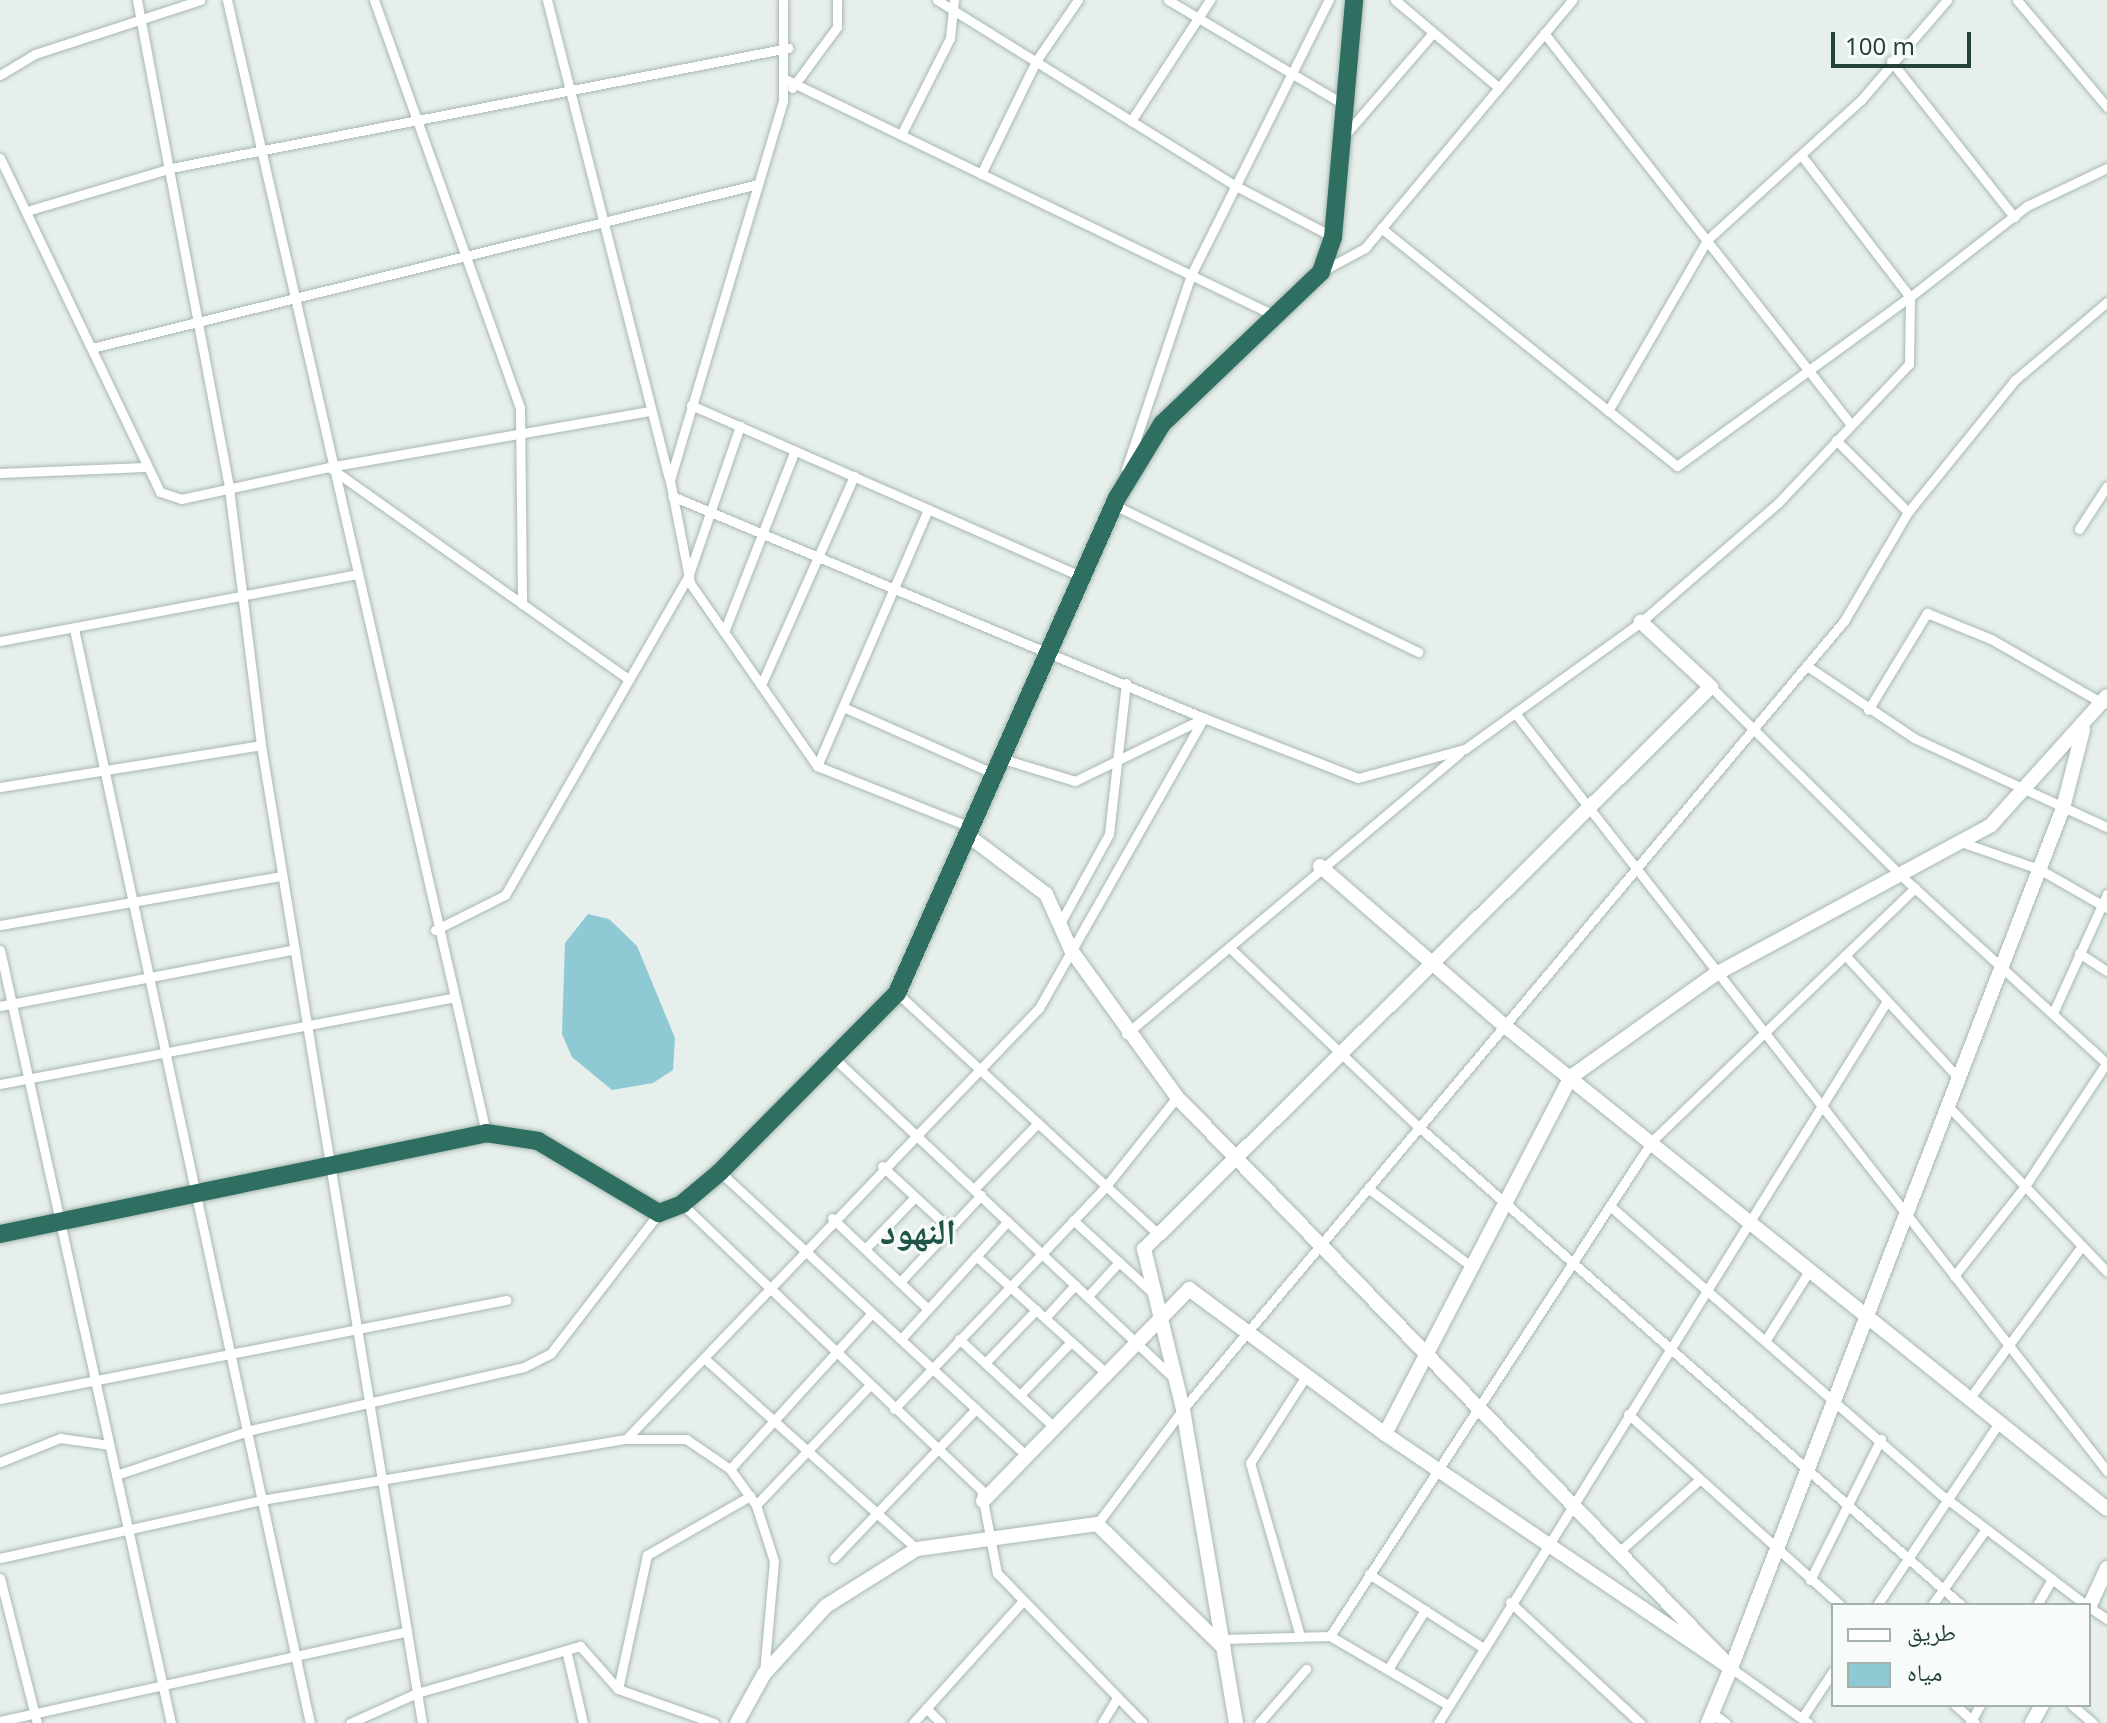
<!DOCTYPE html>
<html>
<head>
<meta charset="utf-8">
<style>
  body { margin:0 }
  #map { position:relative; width:2107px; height:1723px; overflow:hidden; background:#e6efeb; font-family:"Noto Sans","Noto Naskh Arabic",sans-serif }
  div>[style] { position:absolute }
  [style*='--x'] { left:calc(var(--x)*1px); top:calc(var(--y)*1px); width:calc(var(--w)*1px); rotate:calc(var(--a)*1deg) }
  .water>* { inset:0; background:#8ec9d4 }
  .roads { filter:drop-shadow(0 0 2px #a8b8b2) drop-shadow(0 0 2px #a8b8b2) }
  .street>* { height:9px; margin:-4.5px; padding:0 4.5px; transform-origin:4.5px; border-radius:4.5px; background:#fff }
  .secondary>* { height:14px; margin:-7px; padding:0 7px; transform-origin:7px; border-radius:7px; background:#fff }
  .highway>* { height:18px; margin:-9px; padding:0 9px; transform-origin:9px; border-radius:9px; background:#2f6f62 }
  span { translate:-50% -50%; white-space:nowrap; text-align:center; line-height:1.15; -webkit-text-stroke:6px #f7fbf9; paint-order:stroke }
  .town-label { font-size:36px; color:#1f5548; font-weight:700 }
  .legend { position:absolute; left:1831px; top:1603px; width:260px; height:104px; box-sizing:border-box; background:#f7fbf9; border:2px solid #a3b1ad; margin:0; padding:10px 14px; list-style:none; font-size:24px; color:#24423a }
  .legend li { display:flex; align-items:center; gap:16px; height:40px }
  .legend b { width:40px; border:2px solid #a3b1ad }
  .scale { position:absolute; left:1831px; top:32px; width:140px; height:36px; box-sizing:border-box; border:4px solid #24423a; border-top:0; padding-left:10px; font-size:24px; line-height:28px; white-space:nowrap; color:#24423a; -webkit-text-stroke:6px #f7fbf9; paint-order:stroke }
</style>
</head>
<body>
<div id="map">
  <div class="water">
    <i style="clip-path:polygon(588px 914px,609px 919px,637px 946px,675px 1038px,673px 1070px,653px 1083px,612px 1090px,572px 1057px,562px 1034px,565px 943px)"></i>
  </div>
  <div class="roads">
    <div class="street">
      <i style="--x:137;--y:0;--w:497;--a:79.3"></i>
      <i style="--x:229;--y:488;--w:259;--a:82.9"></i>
      <i style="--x:261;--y:745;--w:991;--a:80.65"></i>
      <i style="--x:227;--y:0;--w:1162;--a:77.12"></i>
      <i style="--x:374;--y:0;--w:433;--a:70.3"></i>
      <i style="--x:520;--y:408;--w:196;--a:89.4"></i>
      <i style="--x:547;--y:0;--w:493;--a:75.7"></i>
      <i style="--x:783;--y:0;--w:101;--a:90"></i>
      <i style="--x:783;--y:101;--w:396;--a:106.6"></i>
      <i style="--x:670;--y:481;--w:104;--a:78.9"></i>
      <i style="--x:690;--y:583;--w:223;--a:55.2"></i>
      <i style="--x:817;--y:766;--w:168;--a:21.7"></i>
      <i style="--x:937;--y:0;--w:350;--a:31.9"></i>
      <i style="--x:1234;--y:185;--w:112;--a:27.7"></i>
      <i style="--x:1168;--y:0;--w:206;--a:30.7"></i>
      <i style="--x:1395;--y:0;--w:136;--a:40.2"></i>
      <i style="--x:2017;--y:0;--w:140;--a:49.9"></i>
      <i style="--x:1544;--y:33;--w:497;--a:51.9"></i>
      <i style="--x:1891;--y:61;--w:199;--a:51.7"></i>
      <i style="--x:0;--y:75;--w:41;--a:-31"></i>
      <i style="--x:35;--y:54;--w:174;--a:-18.1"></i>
      <i style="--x:785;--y:79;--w:545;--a:25.77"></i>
      <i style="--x:792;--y:88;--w:76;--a:-53.6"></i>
      <i style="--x:837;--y:27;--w:27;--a:-90"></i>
      <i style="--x:1131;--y:121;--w:145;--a:-56.9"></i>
      <i style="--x:901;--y:135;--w:109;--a:-63.2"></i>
      <i style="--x:950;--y:38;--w:38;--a:-84"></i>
      <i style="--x:1344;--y:136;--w:136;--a:-49.2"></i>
      <i style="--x:0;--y:158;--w:370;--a:64.4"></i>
      <i style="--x:160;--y:492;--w:22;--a:18"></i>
      <i style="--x:181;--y:499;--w:151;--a:-12.2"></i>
      <i style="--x:329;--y:467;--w:367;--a:35.3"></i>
      <i style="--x:981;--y:174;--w:126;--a:-64"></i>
      <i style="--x:1036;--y:61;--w:74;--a:-55.5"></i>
      <i style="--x:27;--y:211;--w:150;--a:-16.6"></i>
      <i style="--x:171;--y:168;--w:629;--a:-11.01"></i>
      <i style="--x:1381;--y:228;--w:380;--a:38.8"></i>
      <i style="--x:1677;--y:466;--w:288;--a:-36"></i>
      <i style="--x:1910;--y:297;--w:178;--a:-127.5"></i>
      <i style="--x:1324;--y:270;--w:47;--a:-28.2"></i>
      <i style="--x:1365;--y:248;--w:323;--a:-50.1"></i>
      <i style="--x:92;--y:348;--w:682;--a:-13.83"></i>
      <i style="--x:691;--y:405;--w:428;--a:23.7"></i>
      <i style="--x:1608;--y:411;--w:198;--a:-59.9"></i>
      <i style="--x:1707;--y:240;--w:208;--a:-42.3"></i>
      <i style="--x:1861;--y:100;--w:132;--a:-49.3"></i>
      <i style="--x:1836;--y:440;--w:102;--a:45"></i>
      <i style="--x:329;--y:467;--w:327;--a:-9.9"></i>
      <i style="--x:1126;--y:469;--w:205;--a:-71.5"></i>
      <i style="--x:1191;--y:275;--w:308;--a:-63.4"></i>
      <i style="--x:0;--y:473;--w:144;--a:-2.4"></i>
      <i style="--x:1114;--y:505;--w:338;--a:25.8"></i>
      <i style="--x:2079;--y:529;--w:51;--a:-56.9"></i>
      <i style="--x:74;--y:629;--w:1119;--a:77.83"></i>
      <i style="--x:724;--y:632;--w:195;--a:-68.7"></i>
      <i style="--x:0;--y:641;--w:360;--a:-10.6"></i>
      <i style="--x:1807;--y:666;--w:129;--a:33.9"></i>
      <i style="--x:1914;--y:738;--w:213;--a:24.8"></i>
      <i style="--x:761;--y:685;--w:229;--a:-66"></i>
      <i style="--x:1711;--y:687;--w:261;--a:44.8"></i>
      <i style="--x:1896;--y:871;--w:286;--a:42.4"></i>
      <i style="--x:843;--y:707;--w:168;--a:23.8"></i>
      <i style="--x:1868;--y:710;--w:114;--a:-58.7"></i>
      <i style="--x:1927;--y:613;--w:69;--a:22.1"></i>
      <i style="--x:1991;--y:639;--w:130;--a:29.9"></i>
      <i style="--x:1515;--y:713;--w:962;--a:52.01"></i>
      <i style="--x:1003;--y:759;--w:75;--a:17"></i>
      <i style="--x:1075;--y:781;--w:144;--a:-26"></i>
      <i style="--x:1204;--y:718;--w:165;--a:21.3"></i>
      <i style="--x:1358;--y:778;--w:111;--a:-15.2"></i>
      <i style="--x:1465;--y:749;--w:217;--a:-35.8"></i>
      <i style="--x:1641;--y:622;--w:181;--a:-41"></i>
      <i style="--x:1778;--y:503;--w:191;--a:-46.7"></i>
      <i style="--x:1909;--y:364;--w:67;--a:-89.1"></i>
      <i style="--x:1910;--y:297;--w:148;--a:-37.9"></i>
      <i style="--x:2027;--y:206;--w:89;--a:-25.4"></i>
      <i style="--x:817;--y:766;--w:280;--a:-66.6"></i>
      <i style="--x:0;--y:787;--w:264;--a:-9.1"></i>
      <i style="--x:1961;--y:842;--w:83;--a:19.1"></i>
      <i style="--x:2039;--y:869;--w:78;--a:29.8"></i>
      <i style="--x:0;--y:925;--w:286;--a:-9.9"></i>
      <i style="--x:1059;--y:925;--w:104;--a:-61.2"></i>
      <i style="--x:1109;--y:834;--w:152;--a:-83.6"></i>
      <i style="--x:435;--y:930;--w:78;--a:-26.6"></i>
      <i style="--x:505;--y:895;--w:367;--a:-60.1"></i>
      <i style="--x:688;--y:577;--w:160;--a:-71"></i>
      <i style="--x:1230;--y:948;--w:262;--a:43.5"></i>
      <i style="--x:1420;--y:1128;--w:721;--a:41.4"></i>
      <i style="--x:0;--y:950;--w:792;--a:77.53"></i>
      <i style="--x:2079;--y:953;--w:33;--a:33"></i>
      <i style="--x:1845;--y:955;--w:162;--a:47.3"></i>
      <i style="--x:897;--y:993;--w:354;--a:42.7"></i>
      <i style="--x:0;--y:1006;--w:300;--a:-10.9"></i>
      <i style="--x:2053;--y:1013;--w:131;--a:-65.6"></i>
      <i style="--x:1126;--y:1034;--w:436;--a:-40.1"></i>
      <i style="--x:834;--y:1058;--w:468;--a:43.3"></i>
      <i style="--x:0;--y:1084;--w:459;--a:-10.8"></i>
      <i style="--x:1947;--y:1105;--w:231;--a:46.2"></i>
      <i style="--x:882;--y:1166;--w:93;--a:42.8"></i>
      <i style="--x:720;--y:1172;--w:418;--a:42.8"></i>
      <i style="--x:974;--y:1189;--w:92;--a:-45.9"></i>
      <i style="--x:1369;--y:1189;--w:129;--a:37.1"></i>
      <i style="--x:682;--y:1204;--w:414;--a:43.7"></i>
      <i style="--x:981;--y:1490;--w:85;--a:79.1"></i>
      <i style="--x:997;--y:1573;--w:209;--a:45.8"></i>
      <i style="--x:1610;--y:1206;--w:442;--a:41.1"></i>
      <i style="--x:1943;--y:1496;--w:180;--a:37.3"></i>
      <i style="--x:832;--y:1218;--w:132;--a:43.5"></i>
      <i style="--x:1073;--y:1220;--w:108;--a:42.4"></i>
      <i style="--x:865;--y:1249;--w:72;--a:-46.1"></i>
      <i style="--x:976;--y:1256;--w:175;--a:42"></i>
      <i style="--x:1954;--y:1276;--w:115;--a:-51.7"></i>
      <i style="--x:2025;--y:1186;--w:149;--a:-56.5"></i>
      <i style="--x:900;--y:1282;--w:119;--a:-47"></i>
      <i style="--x:1088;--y:1296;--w:46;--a:-47.6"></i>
      <i style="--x:1045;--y:1318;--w:45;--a:-47.7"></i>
      <i style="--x:1767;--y:1338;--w:79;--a:-57.9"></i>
      <i style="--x:901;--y:1339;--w:159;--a:-47.8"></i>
      <i style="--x:959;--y:1339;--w:129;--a:42.8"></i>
      <i style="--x:704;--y:1358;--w:286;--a:41.9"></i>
      <i style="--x:985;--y:1363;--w:74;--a:-46.1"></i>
      <i style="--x:1020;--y:1395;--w:74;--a:-46.1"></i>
      <i style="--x:0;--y:1399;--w:516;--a:-11.07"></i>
      <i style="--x:1969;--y:1399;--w:190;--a:-53.6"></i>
      <i style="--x:894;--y:1409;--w:308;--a:-46.4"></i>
      <i style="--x:1106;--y:1186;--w:114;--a:-51.4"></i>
      <i style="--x:1628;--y:1414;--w:285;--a:42"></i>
      <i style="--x:626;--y:1439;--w:597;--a:-46.22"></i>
      <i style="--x:1039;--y:1008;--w:334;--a:-60.4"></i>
      <i style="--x:1204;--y:718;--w:576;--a:-157.35"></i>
      <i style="--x:0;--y:1462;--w:65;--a:-21.8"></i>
      <i style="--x:60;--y:1438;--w:49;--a:8.1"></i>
      <i style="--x:730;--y:1469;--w:211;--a:-47.7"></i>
      <i style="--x:116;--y:1475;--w:142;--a:-18.4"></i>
      <i style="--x:251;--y:1430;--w:280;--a:-13"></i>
      <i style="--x:524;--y:1367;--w:30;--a:-27"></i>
      <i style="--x:551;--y:1353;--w:177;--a:-52.4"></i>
      <i style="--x:756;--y:1505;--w:164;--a:-46.5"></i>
      <i style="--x:1097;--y:1524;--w:144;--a:-53.2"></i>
      <i style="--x:1183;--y:1409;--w:1029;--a:-50.01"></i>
      <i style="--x:1844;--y:621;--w:126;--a:-59.6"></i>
      <i style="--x:1908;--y:512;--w:170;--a:-51"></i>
      <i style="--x:2015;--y:380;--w:121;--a:-40.3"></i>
      <i style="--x:1621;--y:1550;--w:105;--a:-41.9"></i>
      <i style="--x:0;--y:1558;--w:273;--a:-12.5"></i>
      <i style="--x:267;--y:1499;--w:364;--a:-9.5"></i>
      <i style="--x:626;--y:1439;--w:60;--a:0"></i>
      <i style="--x:686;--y:1439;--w:53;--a:34.3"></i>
      <i style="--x:730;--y:1469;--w:44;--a:54.2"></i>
      <i style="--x:756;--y:1505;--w:59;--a:72.2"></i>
      <i style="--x:774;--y:1561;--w:113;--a:95.1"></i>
      <i style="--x:834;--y:1558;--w:206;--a:-46.4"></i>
      <i style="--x:1369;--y:1574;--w:135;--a:32.9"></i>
      <i style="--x:0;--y:1578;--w:150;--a:75.7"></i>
      <i style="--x:1810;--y:1580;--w:158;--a:-63.3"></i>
      <i style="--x:1510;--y:1602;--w:178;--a:42.9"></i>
      <i style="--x:1877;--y:1605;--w:219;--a:-56.2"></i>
      <i style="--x:1932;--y:1605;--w:93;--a:-54.6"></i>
      <i style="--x:2037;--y:1605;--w:30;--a:-60"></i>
      <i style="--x:2089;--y:1607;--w:22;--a:34"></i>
      <i style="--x:1300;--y:1636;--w:180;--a:-106.1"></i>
      <i style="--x:1250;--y:1463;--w:103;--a:-57.2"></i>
      <i style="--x:1330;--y:1636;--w:591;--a:-56.96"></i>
      <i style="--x:1652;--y:1141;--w:365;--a:-43.9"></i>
      <i style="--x:1223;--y:1639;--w:107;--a:-1.6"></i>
      <i style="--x:1330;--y:1636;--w:137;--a:30.3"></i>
      <i style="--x:566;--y:1650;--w:75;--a:76.9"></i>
      <i style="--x:1731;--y:1668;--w:95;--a:35.5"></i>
      <i style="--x:1388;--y:1669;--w:70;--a:-57.9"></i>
      <i style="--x:618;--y:1689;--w:137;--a:-77.8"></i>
      <i style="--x:647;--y:1555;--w:119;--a:-29.8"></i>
      <i style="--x:1955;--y:1705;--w:27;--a:42"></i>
      <i style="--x:2072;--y:1705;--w:28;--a:41"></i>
      <i style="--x:926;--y:1708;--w:21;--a:45"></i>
      <i style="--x:1712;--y:1713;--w:17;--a:36"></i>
      <i style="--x:1802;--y:1718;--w:56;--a:-56.6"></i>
      <i style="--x:0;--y:1721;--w:416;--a:-12.4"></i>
      <i style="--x:350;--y:1723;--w:73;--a:-24.1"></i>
      <i style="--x:417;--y:1693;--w:170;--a:-16.1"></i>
      <i style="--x:580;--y:1646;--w:57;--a:48.5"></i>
      <i style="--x:618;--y:1689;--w:102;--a:19.5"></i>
      <i style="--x:913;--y:1723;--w:163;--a:-48"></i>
      <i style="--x:1102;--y:1723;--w:29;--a:-59"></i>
      <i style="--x:1259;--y:1723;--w:72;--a:-49"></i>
      <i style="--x:1438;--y:1723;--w:850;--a:-58.12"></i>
      <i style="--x:1970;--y:1723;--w:21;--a:-61"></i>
    </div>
    <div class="secondary">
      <i style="--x:970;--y:837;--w:95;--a:36.9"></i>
      <i style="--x:1046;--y:894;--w:61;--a:65.9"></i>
      <i style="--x:1071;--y:950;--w:181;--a:54.2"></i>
      <i style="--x:1177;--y:1097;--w:796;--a:45.87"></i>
      <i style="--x:1731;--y:1668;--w:60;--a:112.7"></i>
      <i style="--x:1320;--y:866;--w:246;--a:40.9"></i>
      <i style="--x:1506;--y:1027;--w:770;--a:38.73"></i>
      <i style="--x:1385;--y:1434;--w:403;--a:-62.5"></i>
      <i style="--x:1571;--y:1077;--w:176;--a:-35.5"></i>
      <i style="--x:1714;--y:975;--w:315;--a:-28.4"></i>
      <i style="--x:1991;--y:825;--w:173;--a:-48"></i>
      <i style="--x:983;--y:1501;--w:296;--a:-45.8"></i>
      <i style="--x:1189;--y:1289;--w:244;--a:36.5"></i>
      <i style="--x:1385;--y:1434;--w:418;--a:34.1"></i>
      <i style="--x:1731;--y:1668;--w:922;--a:-68.89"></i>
      <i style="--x:2063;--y:808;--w:81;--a:-75.6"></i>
      <i style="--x:2089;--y:1607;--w:43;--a:-65.2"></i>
      <i style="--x:737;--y:1723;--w:56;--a:-61.1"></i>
      <i style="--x:764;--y:1674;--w:92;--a:-47.6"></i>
      <i style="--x:826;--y:1606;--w:107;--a:-32.1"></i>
      <i style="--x:917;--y:1549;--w:182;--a:-7.9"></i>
      <i style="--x:1097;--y:1524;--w:177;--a:44.3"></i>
      <i style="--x:1236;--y:1723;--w:318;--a:-99.6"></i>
      <i style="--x:1183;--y:1409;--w:165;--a:-103.7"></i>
      <i style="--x:1144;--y:1249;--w:798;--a:-44.75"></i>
      <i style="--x:1711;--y:687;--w:96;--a:-137.1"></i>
      <i style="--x:2032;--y:1723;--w:21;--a:-61"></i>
    </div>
    <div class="highway">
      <i style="--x:0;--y:1234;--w:496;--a:-11.7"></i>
      <i style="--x:486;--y:1133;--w:53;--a:8.7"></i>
      <i style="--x:538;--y:1141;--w:141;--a:30.8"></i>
      <i style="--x:659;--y:1213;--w:25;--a:-21"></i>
      <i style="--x:682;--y:1204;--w:50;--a:-40.1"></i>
      <i style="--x:720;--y:1172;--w:252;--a:-45.3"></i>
      <i style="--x:897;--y:993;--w:542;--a:-66.04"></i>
      <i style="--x:1117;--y:498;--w:87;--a:-58.7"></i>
      <i style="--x:1162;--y:424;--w:220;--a:-43.7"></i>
      <i style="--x:1321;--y:272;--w:37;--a:-71"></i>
      <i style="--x:1333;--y:237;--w:238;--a:-84.9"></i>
    </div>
  </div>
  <div class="town-label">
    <span style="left:918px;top:1231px">النهود</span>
  </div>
  <ul class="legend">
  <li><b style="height:10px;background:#fff"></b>طريق</li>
  <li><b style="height:22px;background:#8ec9d4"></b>مياه</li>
  </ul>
  <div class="scale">100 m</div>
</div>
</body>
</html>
